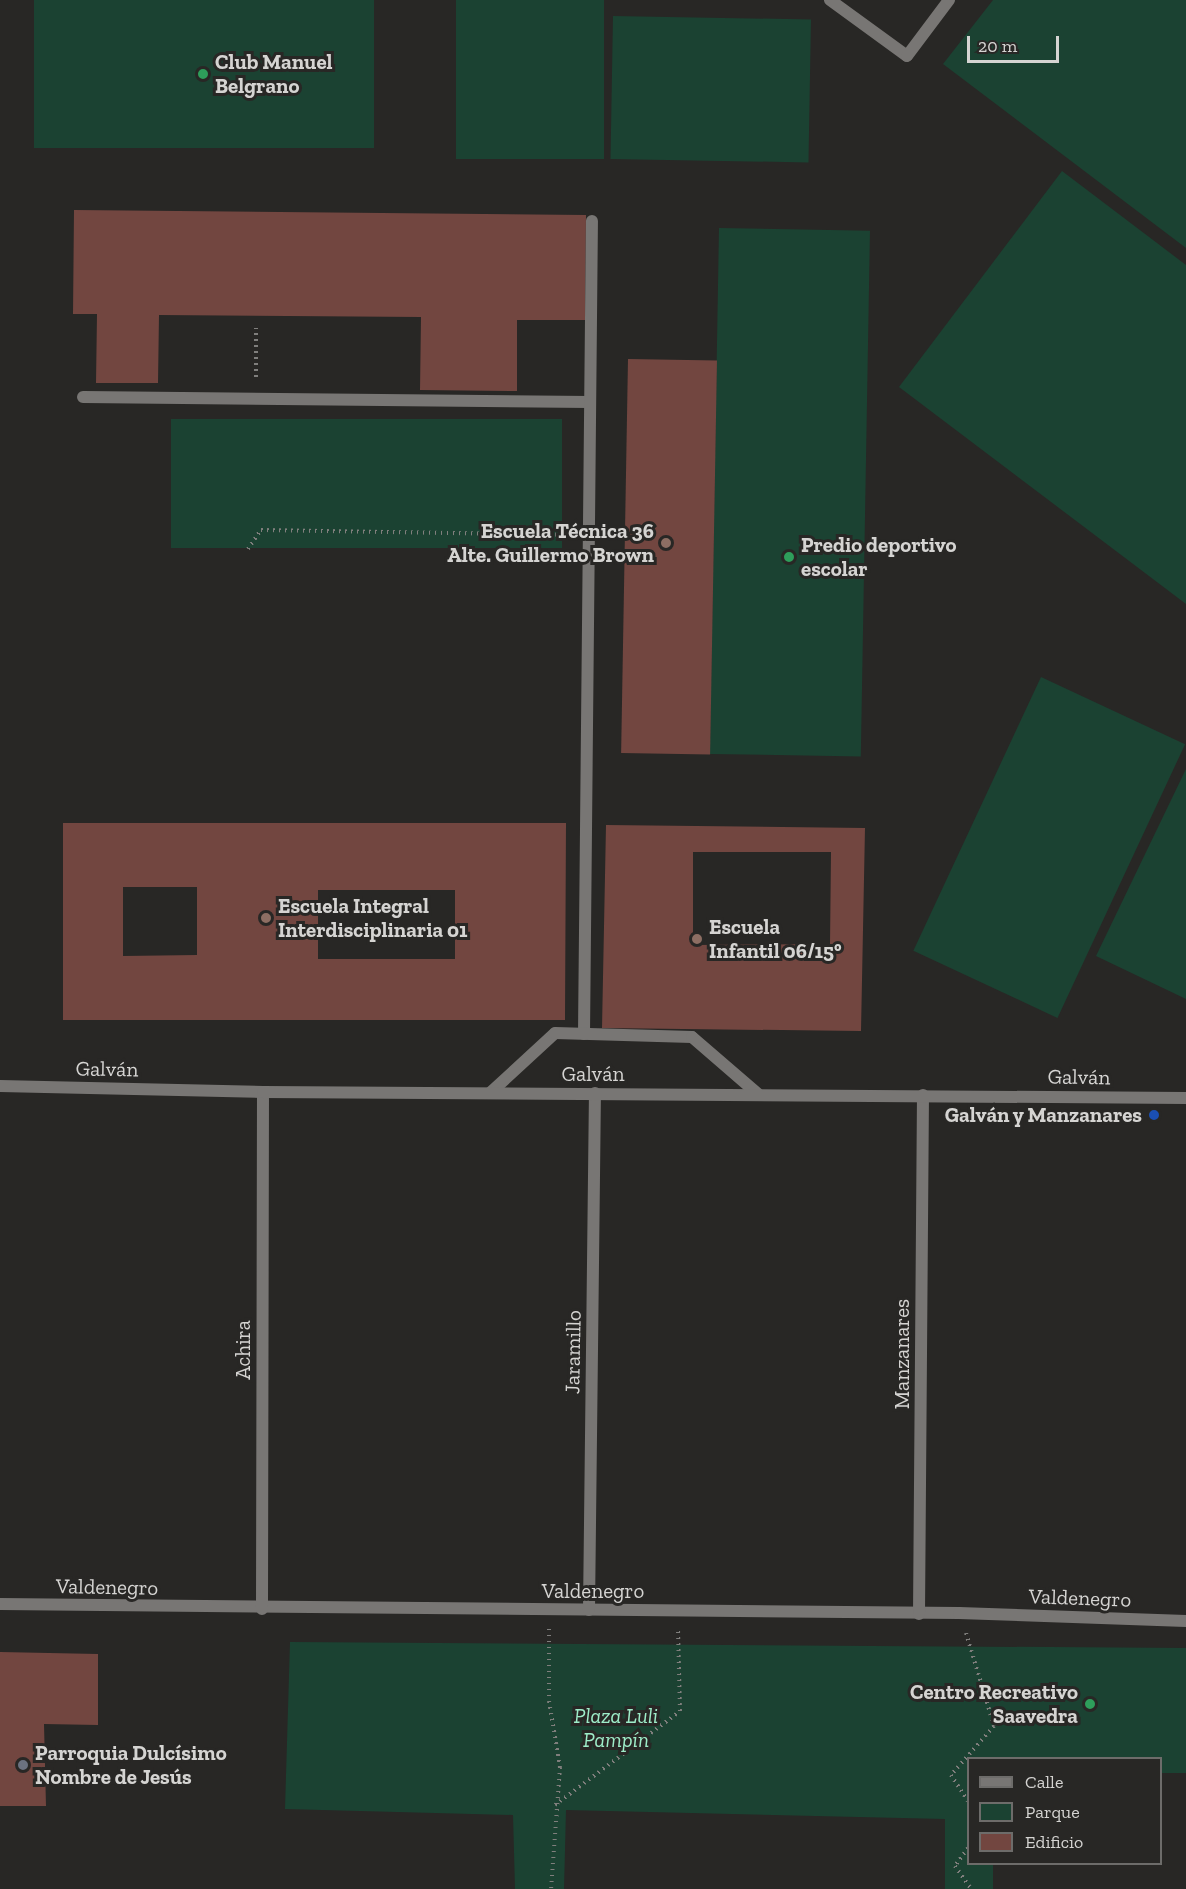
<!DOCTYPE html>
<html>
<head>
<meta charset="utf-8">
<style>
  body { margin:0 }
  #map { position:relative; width:1186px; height:1889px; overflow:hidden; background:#282725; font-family:"Zilla Slab",serif }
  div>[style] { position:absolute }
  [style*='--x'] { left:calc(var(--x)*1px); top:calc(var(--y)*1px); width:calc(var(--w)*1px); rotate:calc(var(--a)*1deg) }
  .green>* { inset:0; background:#1b4232; transform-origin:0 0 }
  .building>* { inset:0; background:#724640; transform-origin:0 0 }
  .path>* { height:4px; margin-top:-2px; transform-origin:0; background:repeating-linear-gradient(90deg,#807f7d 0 1.5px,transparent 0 6px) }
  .service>* { height:12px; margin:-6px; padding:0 6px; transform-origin:6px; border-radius:6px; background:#787674 }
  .minor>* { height:12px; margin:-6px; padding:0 6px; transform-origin:6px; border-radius:6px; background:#787674 }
  .tertiary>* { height:12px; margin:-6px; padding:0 6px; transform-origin:6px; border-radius:6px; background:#787674 }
  .dots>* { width:16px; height:16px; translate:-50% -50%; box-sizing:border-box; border:3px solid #282725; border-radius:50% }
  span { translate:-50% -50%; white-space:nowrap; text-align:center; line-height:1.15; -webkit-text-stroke:6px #282725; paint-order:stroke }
  .poi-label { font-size:21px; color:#d5d4d2; font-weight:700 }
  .left { translate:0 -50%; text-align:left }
  .right { translate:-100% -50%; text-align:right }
  .street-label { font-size:21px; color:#d5d4d2 }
  .park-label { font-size:21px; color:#9eedc9; font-style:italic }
  .legend { position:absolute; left:967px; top:1757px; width:195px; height:108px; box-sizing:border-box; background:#282725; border:2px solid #6d6c6a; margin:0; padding:8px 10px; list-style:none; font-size:18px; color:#d5d4d2 }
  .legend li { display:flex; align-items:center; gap:12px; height:30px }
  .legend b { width:30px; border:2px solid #6d6c6a }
  .scale { position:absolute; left:967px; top:36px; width:92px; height:27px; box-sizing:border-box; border:3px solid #d5d4d2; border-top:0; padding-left:8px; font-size:18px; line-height:21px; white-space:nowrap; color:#d5d4d2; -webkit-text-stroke:4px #282725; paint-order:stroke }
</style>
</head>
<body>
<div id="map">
  <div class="green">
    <i style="left:34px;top:0;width:340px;height:148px"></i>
    <i style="left:456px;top:0;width:148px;height:159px"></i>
    <i style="clip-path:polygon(993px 0,1186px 0,1186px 248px,943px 64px)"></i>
    <i style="left:613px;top:16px;width:198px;height:143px;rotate:1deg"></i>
    <i style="clip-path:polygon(1062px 171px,1186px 265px,1186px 604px,899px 387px)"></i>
    <i style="left:719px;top:228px;width:151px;height:526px;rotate:1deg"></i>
    <i style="left:171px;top:419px;width:391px;height:129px"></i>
    <i style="left:1041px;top:677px;width:159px;height:302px;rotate:25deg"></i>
    <i style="clip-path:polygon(1186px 769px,1186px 999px,1096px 956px)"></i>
    <i style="clip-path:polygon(290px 1642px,1186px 1648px,1186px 1773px,1161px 1773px,1160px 1758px,968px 1758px,968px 1864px,993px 1864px,993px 1889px,945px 1889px,945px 1819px,566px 1810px,564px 1889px,515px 1889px,513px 1815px,285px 1809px)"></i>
  </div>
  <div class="building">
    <i style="clip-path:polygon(74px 210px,586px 215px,585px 320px,517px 320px,517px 391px,420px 390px,421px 317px,159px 315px,158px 383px,96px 383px,97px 314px,73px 314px)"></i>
    <i style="left:628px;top:359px;width:89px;height:394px;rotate:1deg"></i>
    <i style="clip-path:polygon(evenodd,63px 823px,566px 823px,565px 1020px,63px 1020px,63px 823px,123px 887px,197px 887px,197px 955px,123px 956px,123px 887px,63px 823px,318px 890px,455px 890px,455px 959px,318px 959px,318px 890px)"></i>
    <i style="clip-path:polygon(evenodd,606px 825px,865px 828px,861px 1031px,602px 1028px,606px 825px,693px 852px,831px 852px,830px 944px,693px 945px,693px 852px)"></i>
    <i style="clip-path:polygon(0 1652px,98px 1654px,98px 1725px,44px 1724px,46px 1806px,0 1806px)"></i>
  </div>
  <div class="path">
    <i style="--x:256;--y:377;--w:53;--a:-90"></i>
    <i style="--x:248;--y:549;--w:23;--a:-56"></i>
    <i style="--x:261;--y:530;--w:309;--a:0.9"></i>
    <i style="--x:549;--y:1629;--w:72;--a:90"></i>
    <i style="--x:549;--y:1701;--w:67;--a:80.5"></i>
    <i style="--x:560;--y:1767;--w:122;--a:94.2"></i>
    <i style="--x:966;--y:1633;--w:97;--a:73.2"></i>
    <i style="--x:994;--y:1726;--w:65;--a:131.3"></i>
    <i style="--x:951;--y:1775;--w:31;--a:57"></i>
    <i style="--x:555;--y:1805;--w:156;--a:-36.9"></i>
    <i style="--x:680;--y:1711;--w:81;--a:-91.4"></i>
    <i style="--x:968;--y:1848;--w:22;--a:126"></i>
    <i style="--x:955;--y:1866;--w:28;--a:55"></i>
  </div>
  <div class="service">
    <i style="--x:830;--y:0;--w:95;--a:36"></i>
    <i style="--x:907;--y:56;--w:70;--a:-53.1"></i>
    <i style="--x:83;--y:397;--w:507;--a:0.57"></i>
    <i style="--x:584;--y:1034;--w:813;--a:-89.44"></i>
    <i style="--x:490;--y:1093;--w:88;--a:-42.7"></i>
    <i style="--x:555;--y:1033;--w:137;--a:1.7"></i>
    <i style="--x:692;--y:1037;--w:87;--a:40.8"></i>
  </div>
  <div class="minor">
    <i style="--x:0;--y:1604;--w:959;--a:0.54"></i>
    <i style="--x:959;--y:1613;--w:227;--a:2"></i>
    <i style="--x:262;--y:1609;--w:517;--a:-89.89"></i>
    <i style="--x:589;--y:1610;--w:517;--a:-89.34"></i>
    <i style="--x:919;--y:1614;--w:519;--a:-89.56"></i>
  </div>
  <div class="tertiary">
    <i style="--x:0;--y:1086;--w:263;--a:1.3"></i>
    <i style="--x:263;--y:1092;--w:923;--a:0.37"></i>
  </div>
  <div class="dots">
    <i style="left:203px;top:74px;background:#2e9e5b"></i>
    <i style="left:666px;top:543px;background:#8d6e63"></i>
    <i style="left:789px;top:557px;background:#2e9e5b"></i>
    <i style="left:266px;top:918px;background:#8d6e63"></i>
    <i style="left:697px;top:939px;background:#8d6e63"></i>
    <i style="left:1154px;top:1115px;background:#1a4fb4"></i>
    <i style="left:1090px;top:1704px;background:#2e9e5b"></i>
    <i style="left:23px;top:1765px;background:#6b7280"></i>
  </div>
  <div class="poi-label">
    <span class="left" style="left:215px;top:74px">Club Manuel<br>Belgrano</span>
    <span class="right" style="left:654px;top:543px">Escuela Técnica 36<br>Alte. Guillermo Brown</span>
    <span class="left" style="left:801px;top:557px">Predio deportivo<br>escolar</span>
    <span class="left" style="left:278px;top:918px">Escuela Integral<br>Interdisciplinaria 01</span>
    <span class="left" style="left:709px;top:939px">Escuela<br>Infantil 06/15°</span>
    <span class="right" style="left:1142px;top:1115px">Galván y Manzanares</span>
    <span class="right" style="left:1078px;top:1704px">Centro Recreativo<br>Saavedra</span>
    <span class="left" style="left:35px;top:1765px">Parroquia Dulcísimo<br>Nombre de Jesús</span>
  </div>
  <div class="street-label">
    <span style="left:107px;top:1069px;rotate:1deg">Galván</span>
    <span style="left:593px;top:1074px">Galván</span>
    <span style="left:1079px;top:1077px;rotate:1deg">Galván</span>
    <span style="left:243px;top:1350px;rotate:-90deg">Achira</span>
    <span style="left:573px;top:1352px;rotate:-89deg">Jaramillo</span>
    <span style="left:902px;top:1354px;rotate:-90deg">Manzanares</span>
    <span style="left:107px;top:1587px;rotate:1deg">Valdenegro</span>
    <span style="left:593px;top:1591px">Valdenegro</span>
    <span style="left:1080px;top:1598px;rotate:2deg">Valdenegro</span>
  </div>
  <div class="park-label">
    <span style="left:616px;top:1728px">Plaza Luli<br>Pampín</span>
  </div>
  <ul class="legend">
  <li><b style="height:8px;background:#787674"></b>Calle</li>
  <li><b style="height:16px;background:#1b4232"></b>Parque</li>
  <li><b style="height:16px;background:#724640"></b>Edificio</li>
  </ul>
  <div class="scale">20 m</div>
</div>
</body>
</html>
